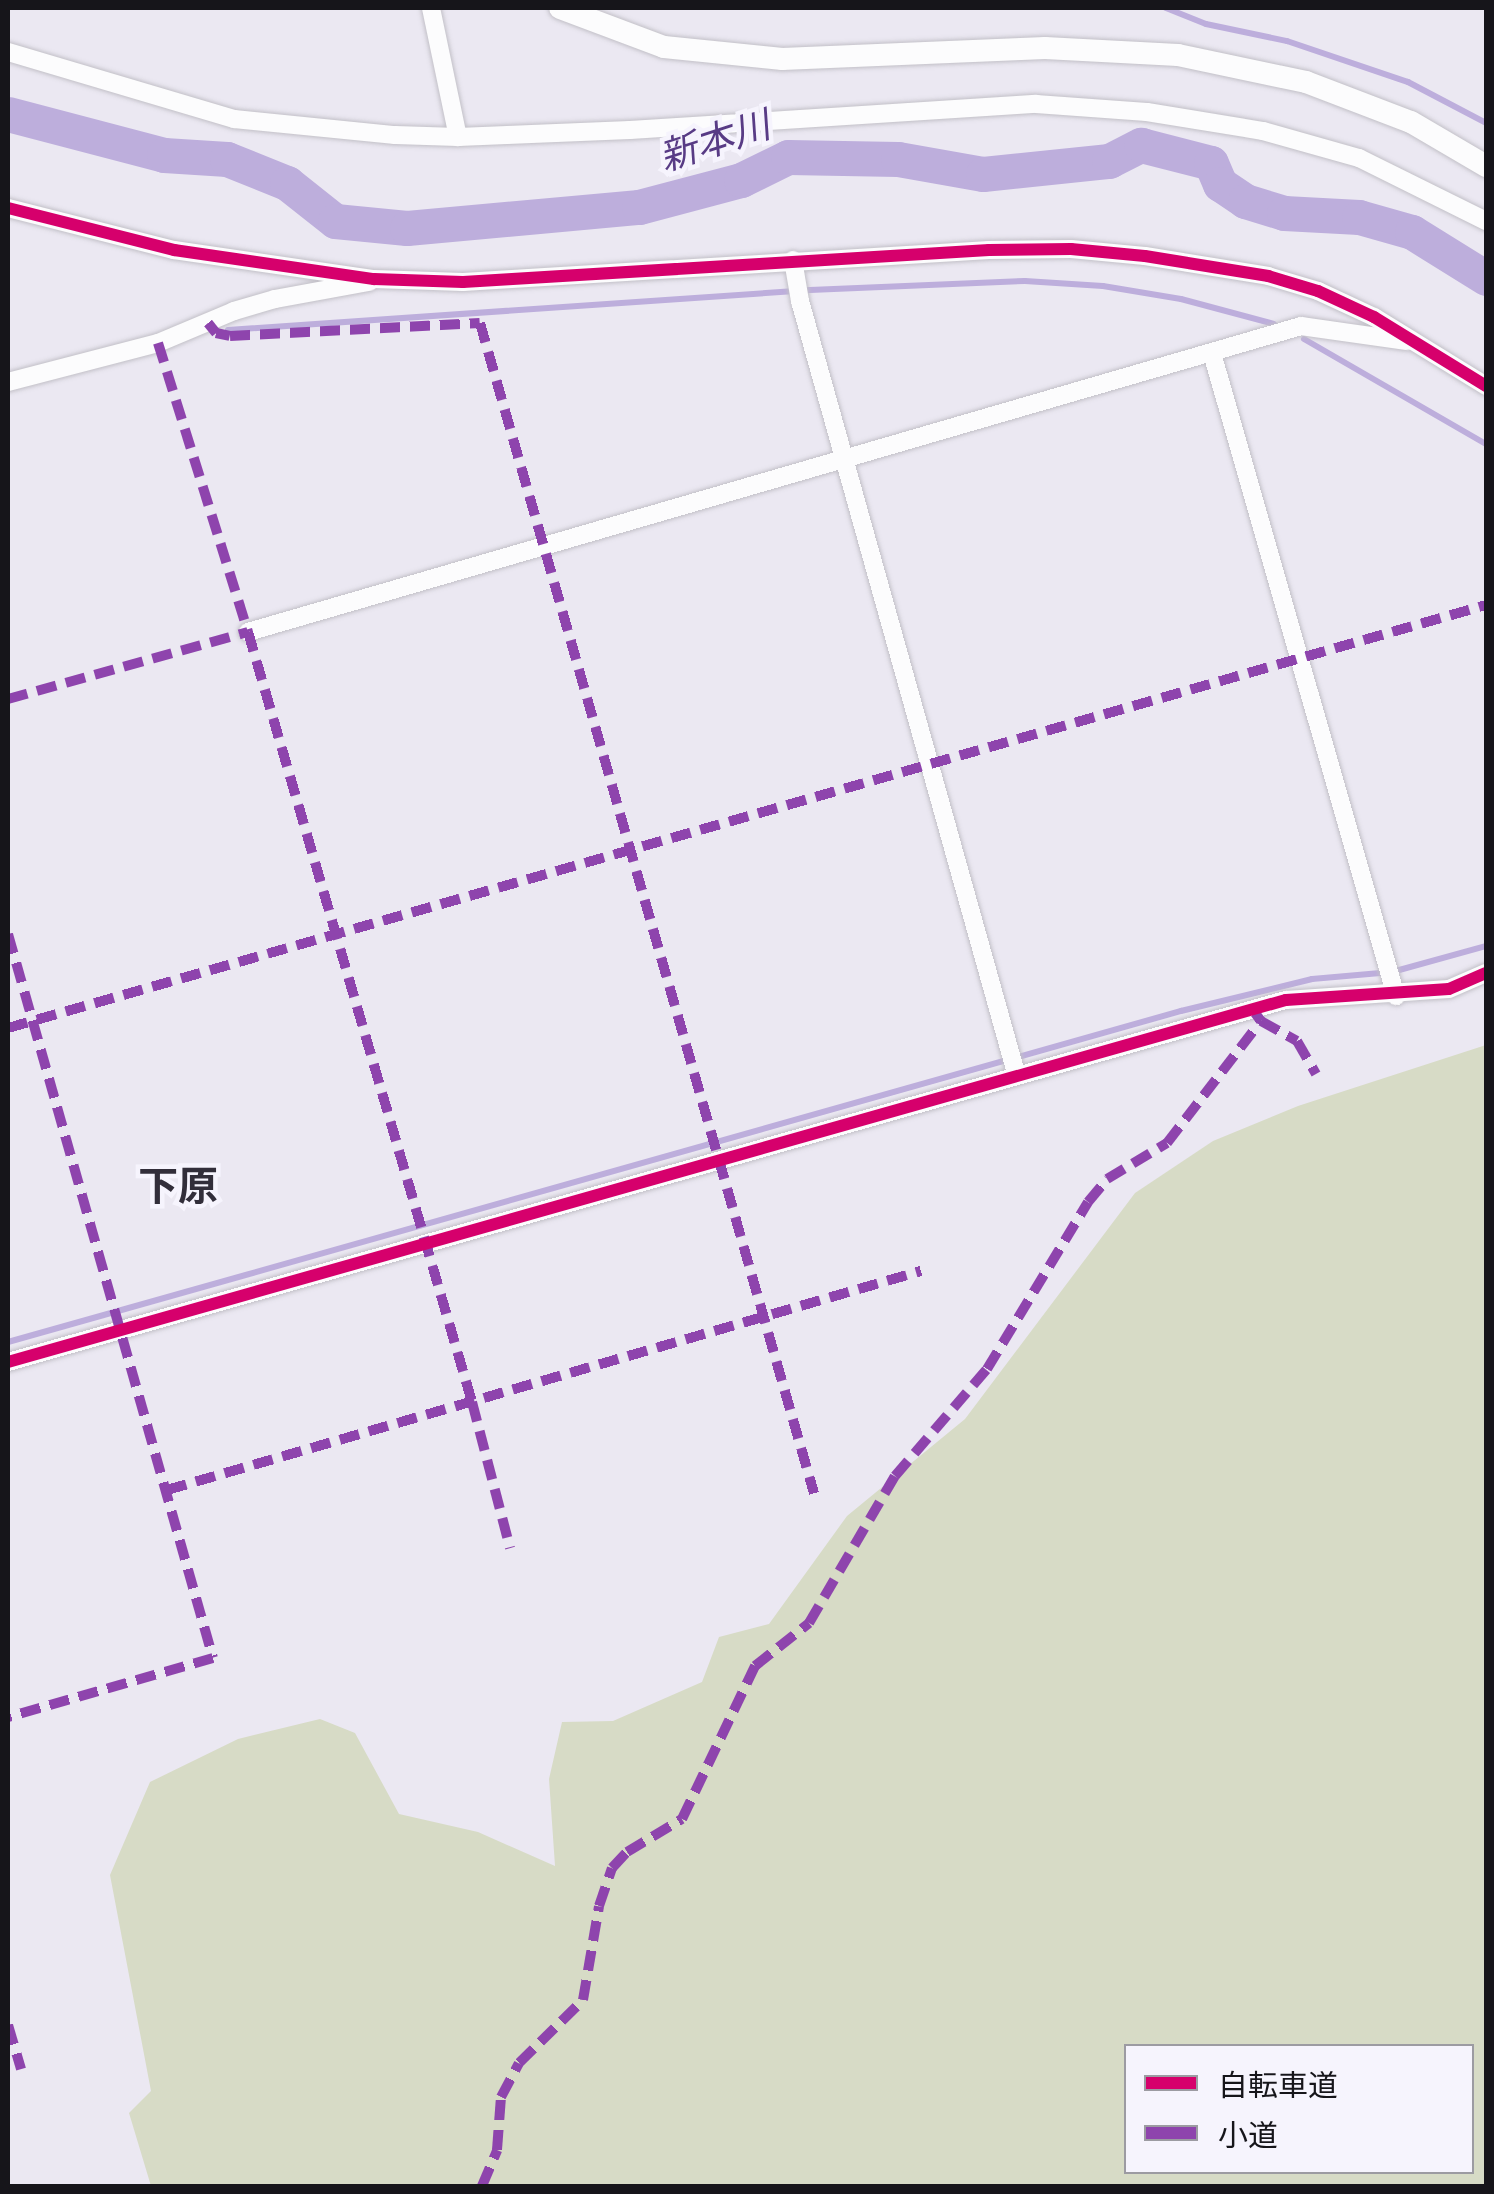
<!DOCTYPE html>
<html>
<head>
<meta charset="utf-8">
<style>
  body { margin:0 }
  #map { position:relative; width:1494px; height:2194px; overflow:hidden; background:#ebe8f2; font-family:"Noto Sans","Noto Sans JP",sans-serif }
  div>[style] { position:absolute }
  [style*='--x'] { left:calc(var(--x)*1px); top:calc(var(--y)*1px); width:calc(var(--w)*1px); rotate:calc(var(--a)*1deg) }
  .green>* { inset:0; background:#d7dbc6 }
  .stream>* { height:6px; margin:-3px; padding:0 3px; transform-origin:3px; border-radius:3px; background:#bdaedc }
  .river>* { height:35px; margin:-17.5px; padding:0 17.5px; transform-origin:17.5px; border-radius:17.5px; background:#bdaedc }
  .roads { filter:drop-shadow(0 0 2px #c2c0c7) drop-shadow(0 0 2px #c2c0c7) }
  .minor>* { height:18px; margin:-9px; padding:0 9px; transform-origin:9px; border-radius:9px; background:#fcfcfd }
  .tertiary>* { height:22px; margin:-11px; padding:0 11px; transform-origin:11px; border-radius:11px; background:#fcfcfd }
  .quiet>* { height:10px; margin-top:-5px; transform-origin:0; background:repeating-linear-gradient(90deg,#8e44ad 0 20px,transparent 0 30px) }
  .cycleway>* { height:12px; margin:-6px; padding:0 6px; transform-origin:6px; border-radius:6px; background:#d6006c }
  span { translate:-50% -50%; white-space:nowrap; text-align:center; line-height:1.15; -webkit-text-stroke:9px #f6f4fd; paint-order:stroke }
  .water-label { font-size:38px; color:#583b85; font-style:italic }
  .quarter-label { font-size:40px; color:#322e3a; font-weight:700 }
  .frame { position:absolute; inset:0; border:10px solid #16151a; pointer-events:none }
  .legend { position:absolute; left:1124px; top:2044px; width:350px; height:130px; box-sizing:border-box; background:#f6f4fd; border:2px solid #9c9ba2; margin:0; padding:12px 18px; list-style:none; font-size:30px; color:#16151a }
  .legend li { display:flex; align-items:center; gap:20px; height:50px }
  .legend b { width:50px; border:2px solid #9c9ba2 }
</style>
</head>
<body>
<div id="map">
  <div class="green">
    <i style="clip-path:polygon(evenodd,1486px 1045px,1486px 2186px,151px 2186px,129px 2113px,151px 2091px,110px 1875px,150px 1782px,238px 1739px,320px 1719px,355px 1733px,399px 1814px,478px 1832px,555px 1866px,549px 1779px,562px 1722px,613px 1721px,702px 1682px,719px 1637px,769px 1624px,847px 1516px,965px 1419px,1135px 1193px,1213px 1141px,1298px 1106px,1486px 1045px,1126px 2046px,1472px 2046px,1472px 2172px,1126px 2172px,1126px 2046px)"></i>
  </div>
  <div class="stream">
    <i style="--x:1166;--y:8;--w:43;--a:21.8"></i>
    <i style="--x:1206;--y:24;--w:83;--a:11.9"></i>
    <i style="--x:1287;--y:41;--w:128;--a:18.7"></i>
    <i style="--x:1408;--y:82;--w:88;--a:27.7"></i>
    <i style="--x:228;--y:330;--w:583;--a:-3.93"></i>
    <i style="--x:810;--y:290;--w:215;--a:-2.4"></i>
    <i style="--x:1025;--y:281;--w:78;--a:3.7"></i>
    <i style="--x:1103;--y:286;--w:79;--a:9.5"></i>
    <i style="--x:1181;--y:299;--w:96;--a:15"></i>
    <i style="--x:1304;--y:339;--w:210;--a:30"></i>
    <i style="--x:8;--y:1342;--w:1219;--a:-15.76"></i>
    <i style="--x:1181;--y:1011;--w:135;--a:-13.7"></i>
    <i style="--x:1312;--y:979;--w:80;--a:-5"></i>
    <i style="--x:1392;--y:972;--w:98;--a:-15.5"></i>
  </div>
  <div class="river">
    <i style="--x:8;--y:114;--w:161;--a:14.7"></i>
    <i style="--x:164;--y:155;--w:63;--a:3.6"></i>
    <i style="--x:227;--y:159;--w:65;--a:21.8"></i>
    <i style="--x:287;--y:183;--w:61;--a:38.4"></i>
    <i style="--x:335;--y:221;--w:72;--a:5.6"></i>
    <i style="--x:407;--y:228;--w:233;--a:-5.2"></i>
    <i style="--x:639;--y:207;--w:106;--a:-14.8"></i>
    <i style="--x:741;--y:180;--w:52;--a:-26.1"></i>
    <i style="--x:788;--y:157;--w:110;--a:1"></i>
    <i style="--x:898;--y:159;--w:86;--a:10"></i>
    <i style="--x:983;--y:174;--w:127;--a:-5.9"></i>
    <i style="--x:1109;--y:161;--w:36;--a:-27"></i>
    <i style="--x:1141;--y:145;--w:72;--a:14.4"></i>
    <i style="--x:1211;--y:163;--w:23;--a:67"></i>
    <i style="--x:1220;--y:184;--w:30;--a:34"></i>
    <i style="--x:1245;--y:201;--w:41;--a:17.1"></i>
    <i style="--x:1284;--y:213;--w:75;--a:3.1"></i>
    <i style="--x:1359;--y:217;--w:55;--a:15.8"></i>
    <i style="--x:1412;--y:232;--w:87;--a:31.9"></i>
  </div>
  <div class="roads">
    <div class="minor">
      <i style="--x:431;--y:8;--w:132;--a:78.2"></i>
      <i style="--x:8;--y:52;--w:236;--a:16.5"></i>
      <i style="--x:234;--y:119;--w:162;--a:5.7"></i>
      <i style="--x:395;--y:135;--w:63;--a:1.8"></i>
      <i style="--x:458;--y:137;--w:172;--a:-2.3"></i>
      <i style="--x:630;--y:130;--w:407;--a:-3.7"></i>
      <i style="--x:1036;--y:104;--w:111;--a:4.1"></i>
      <i style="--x:1147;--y:112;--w:118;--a:9.3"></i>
      <i style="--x:1263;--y:131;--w:100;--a:15.7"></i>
      <i style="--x:1359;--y:158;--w:142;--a:26.4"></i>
      <i style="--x:8;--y:208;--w:171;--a:14.2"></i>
      <i style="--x:174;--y:250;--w:202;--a:8.3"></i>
      <i style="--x:374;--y:279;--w:89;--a:1.9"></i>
      <i style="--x:463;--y:282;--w:527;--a:-3.48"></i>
      <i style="--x:989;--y:250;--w:82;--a:-0.7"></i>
      <i style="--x:1071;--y:249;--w:74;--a:5.4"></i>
      <i style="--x:1145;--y:256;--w:125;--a:9.2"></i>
      <i style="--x:1268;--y:276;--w:52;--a:16.7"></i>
      <i style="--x:1318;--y:291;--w:62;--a:24.9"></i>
      <i style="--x:1374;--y:317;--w:132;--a:31.6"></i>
      <i style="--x:793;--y:260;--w:42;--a:80.3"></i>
      <i style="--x:800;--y:301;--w:802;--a:74.37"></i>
      <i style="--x:1212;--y:353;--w:669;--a:74.03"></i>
      <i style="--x:8;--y:382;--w:155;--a:-14.6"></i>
      <i style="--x:158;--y:343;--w:82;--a:-22.8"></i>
      <i style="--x:234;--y:311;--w:43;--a:-16.3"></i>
      <i style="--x:275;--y:299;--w:96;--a:-10.3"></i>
      <i style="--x:248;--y:632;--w:1097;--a:-16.2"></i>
      <i style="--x:1301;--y:326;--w:107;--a:8.1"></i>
      <i style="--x:8;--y:1362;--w:1328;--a:-15.82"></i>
      <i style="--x:1286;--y:1000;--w:163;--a:-3.9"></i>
      <i style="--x:1449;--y:989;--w:40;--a:-23.4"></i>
    </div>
    <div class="tertiary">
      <i style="--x:560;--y:8;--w:111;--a:20.6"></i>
      <i style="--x:664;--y:47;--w:119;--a:5.8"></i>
      <i style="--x:782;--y:59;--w:263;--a:-2.4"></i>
      <i style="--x:1045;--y:48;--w:133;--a:3"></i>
      <i style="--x:1178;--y:55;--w:131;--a:11.9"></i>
      <i style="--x:1306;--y:82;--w:112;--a:20.9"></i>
      <i style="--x:1411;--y:122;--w:87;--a:30.4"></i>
    </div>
  </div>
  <div class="quiet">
    <i style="--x:208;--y:323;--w:13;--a:51"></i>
    <i style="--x:216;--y:333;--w:14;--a:12"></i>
    <i style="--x:230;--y:336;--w:250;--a:-3"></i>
    <i style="--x:480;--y:323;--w:1217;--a:74.07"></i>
    <i style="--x:158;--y:343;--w:303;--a:72.7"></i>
    <i style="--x:248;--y:632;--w:802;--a:73.78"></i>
    <i style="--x:472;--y:1402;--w:151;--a:75.4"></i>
    <i style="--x:8;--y:699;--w:249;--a:-15.6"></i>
    <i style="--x:8;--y:934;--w:752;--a:74.19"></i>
    <i style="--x:213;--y:1658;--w:213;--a:163.9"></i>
    <i style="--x:1255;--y:1013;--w:10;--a:53"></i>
    <i style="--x:1261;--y:1021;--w:41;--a:29.1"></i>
    <i style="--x:1297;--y:1041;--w:38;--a:60"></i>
    <i style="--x:8;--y:1028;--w:1537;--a:-15.97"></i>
    <i style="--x:167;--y:1490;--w:785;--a:-16.2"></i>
    <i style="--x:8;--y:2025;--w:46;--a:73.5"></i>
    <i style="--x:482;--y:2186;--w:39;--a:-67"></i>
    <i style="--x:497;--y:2150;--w:53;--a:-85.7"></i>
    <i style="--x:501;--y:2097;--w:38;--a:-62"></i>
    <i style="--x:519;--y:2063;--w:90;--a:-44.5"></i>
    <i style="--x:583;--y:2000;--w:95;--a:-80.3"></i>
    <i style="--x:599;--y:1906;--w:40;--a:-71.1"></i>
    <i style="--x:612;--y:1868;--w:22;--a:-47"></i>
    <i style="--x:627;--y:1852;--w:64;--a:-31"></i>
    <i style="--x:682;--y:1819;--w:170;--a:-64.5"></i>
    <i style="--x:755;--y:1666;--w:69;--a:-38.5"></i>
    <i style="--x:809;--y:1623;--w:170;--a:-59.7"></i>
    <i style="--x:895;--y:1476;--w:141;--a:-49.3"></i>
    <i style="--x:987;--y:1369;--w:195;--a:-58.8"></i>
    <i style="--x:1088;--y:1202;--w:30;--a:-50"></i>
    <i style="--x:1107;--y:1179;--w:70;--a:-31"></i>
    <i style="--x:1167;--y:1143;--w:154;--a:-52.4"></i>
  </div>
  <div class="cycleway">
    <i style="--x:8;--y:208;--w:171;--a:14.2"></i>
    <i style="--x:174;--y:250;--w:202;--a:8.3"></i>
    <i style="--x:374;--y:279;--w:89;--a:1.9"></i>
    <i style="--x:463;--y:282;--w:527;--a:-3.48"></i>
    <i style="--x:989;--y:250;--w:82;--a:-0.7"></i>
    <i style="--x:1071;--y:249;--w:74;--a:5.4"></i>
    <i style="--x:1145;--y:256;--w:125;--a:9.2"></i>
    <i style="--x:1268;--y:276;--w:52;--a:16.7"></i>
    <i style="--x:1318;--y:291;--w:62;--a:24.9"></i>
    <i style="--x:1374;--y:317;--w:132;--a:31.6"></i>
    <i style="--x:8;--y:1362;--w:1328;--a:-15.82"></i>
    <i style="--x:1286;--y:1000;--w:163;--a:-3.9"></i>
    <i style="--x:1449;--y:989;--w:40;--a:-23.4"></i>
  </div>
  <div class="water-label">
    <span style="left:714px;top:140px;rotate:-18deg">新本川</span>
  </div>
  <div class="quarter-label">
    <span style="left:178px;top:1185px">下原</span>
  </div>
  <div class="frame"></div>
  <ul class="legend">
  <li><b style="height:12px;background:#d6006c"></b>自転車道</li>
  <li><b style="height:12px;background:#8e44ad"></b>小道</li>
  </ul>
</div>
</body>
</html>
